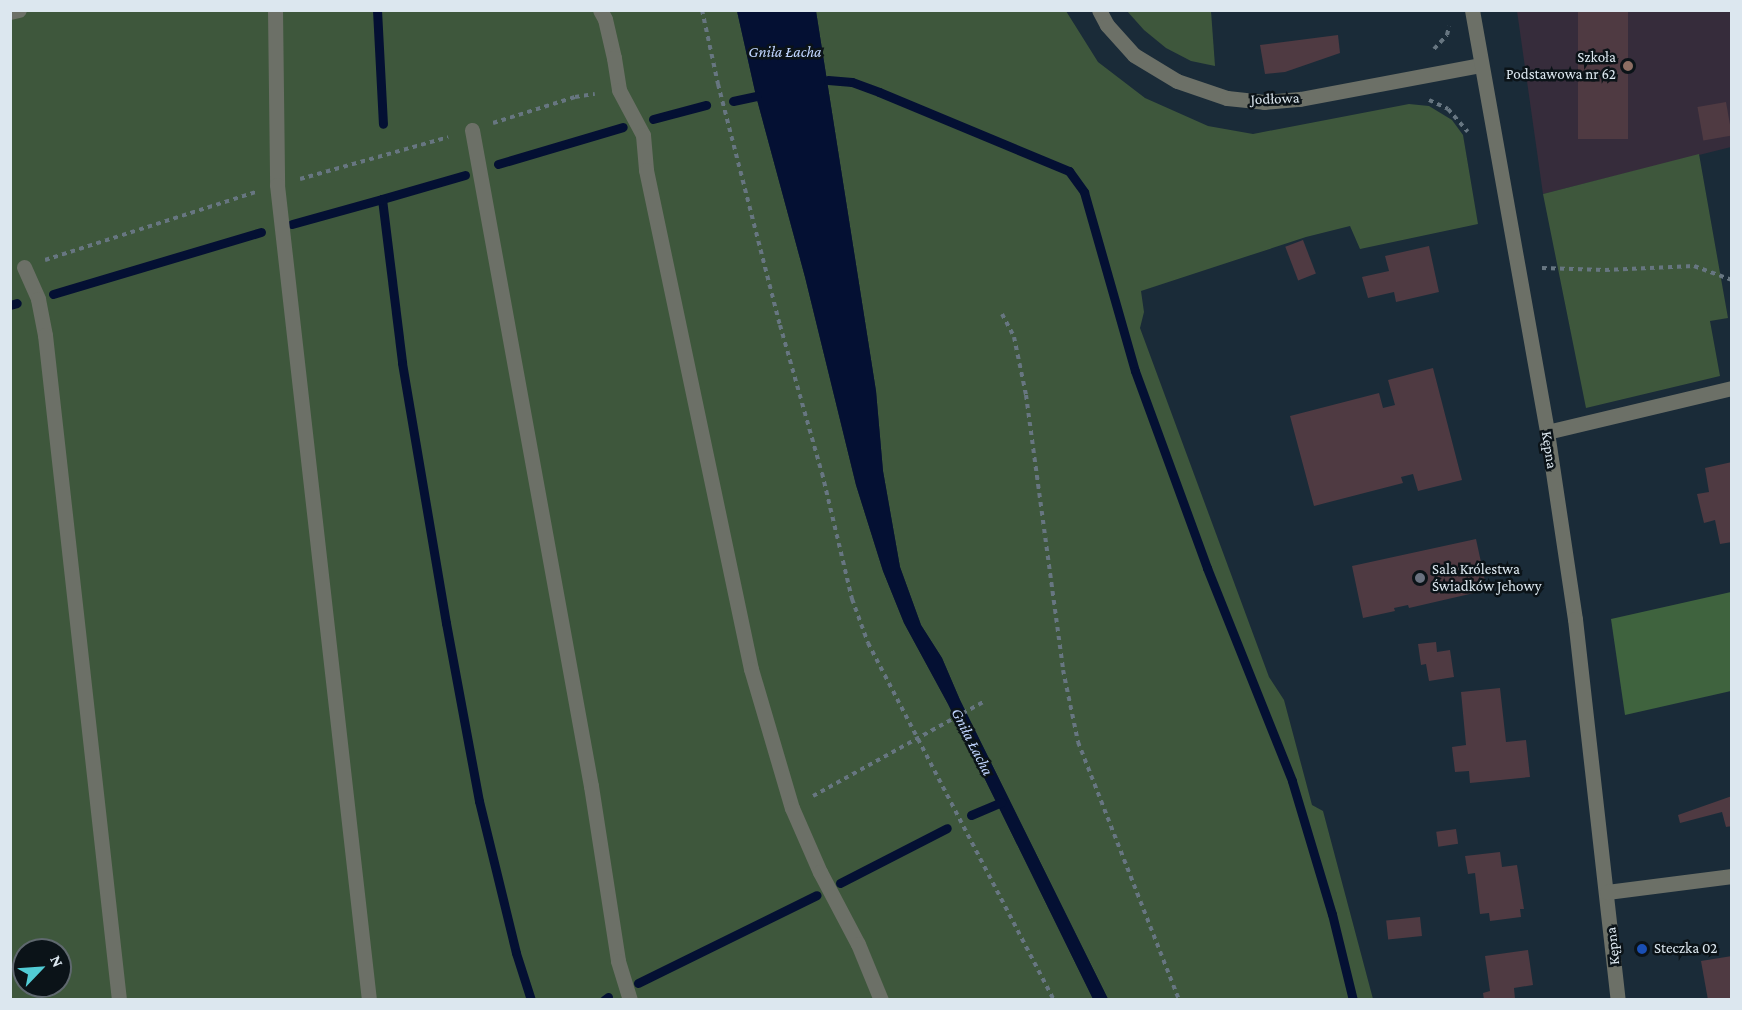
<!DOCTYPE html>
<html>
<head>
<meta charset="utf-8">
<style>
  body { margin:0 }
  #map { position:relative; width:1742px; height:1010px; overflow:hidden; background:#1a2b38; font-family:"Crimson Pro",serif }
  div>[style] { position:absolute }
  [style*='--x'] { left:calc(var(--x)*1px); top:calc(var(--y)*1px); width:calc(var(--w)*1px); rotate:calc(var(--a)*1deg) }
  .education>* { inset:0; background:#362c3b }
  .green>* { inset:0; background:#3e573c }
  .forest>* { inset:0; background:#3f633e }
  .water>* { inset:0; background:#041033 }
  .stream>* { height:9px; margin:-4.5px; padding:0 4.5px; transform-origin:4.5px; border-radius:4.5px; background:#041033 }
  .building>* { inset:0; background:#4f3a42; transform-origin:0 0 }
  .path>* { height:4px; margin-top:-2px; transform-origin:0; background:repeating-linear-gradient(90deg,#677681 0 4.5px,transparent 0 9px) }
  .minor>* { height:15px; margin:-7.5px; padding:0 7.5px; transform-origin:7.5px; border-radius:7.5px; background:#6c7067 }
  .dots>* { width:16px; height:16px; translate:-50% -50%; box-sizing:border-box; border:3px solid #0b1318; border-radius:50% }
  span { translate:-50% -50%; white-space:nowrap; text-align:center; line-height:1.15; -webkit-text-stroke:5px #0b1318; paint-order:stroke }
  .poi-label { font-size:15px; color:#dce7ef }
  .right { translate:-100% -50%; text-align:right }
  .left { translate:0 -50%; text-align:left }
  .street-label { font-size:15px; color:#dce7ef }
  .water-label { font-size:16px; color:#c0d5fe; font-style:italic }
  .frame { position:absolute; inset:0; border:12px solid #dce7ef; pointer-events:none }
  .north { position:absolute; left:12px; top:938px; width:60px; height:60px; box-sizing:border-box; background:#0b1318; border:2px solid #5f686e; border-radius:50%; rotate:65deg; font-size:16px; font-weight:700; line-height:24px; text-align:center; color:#dce7ef }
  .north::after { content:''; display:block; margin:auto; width:21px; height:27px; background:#52ccd5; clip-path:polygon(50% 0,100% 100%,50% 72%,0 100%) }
</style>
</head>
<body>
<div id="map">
  <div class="education">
    <i style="clip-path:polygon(1517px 11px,1731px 11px,1731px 147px,1543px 194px)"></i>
  </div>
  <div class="green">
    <i style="clip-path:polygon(evenodd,10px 11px,737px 11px,756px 96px,805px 277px,856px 485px,883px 571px,904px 623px,948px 704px,1093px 999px,11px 999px,10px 11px,24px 950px,60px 950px,60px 986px,24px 986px,24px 950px)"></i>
    <i style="clip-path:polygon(816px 11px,1066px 11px,1098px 62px,1145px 98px,1208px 126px,1253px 134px,1409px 104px,1429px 106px,1452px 120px,1463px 135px,1478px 224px,1360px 249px,1350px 226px,1306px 237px,1141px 291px,1144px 312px,1140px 328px,1269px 677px,1284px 700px,1312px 805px,1323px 811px,1373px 999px,1108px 999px,960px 700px,942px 658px,921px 625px,900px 567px,883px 471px,876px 391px)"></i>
    <i style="clip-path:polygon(1127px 11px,1211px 11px,1215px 66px,1191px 61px,1166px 48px,1144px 30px)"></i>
    <i style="clip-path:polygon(1699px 154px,1728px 318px,1710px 321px,1720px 376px,1586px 408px,1543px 194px)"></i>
  </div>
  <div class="forest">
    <i style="clip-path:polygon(1731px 592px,1731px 691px,1625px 715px,1611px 619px)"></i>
  </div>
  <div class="water">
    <i style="clip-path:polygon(737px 11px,816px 11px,876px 391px,883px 471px,900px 567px,921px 625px,942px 658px,960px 700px,1108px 999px,1093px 999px,948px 704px,904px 623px,883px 571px,856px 485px,805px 277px,756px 96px)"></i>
  </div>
  <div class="stream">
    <i style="--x:377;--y:10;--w:114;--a:87"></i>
    <i style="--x:828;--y:80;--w:24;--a:5"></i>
    <i style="--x:852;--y:82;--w:29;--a:20"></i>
    <i style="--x:879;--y:92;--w:206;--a:22.6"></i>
    <i style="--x:1069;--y:171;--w:26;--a:54"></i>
    <i style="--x:1084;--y:192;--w:186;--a:74.1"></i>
    <i style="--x:1135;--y:371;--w:210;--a:69.9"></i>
    <i style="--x:1207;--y:568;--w:229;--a:68.2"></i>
    <i style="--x:1292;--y:781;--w:139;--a:73.3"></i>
    <i style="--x:1332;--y:914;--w:89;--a:76.3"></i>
    <i style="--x:733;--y:101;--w:24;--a:-12"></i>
    <i style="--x:653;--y:119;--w:55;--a:-14.8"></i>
    <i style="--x:498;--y:164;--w:130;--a:-16.5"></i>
    <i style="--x:465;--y:175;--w:86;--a:163.9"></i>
    <i style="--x:382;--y:199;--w:165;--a:83"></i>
    <i style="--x:402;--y:363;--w:264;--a:80.4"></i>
    <i style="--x:446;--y:623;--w:181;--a:79.5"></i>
    <i style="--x:479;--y:801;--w:156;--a:76.3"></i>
    <i style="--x:516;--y:953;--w:49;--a:72.3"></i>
    <i style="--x:292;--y:224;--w:93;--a:-15.5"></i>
    <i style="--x:53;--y:294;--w:217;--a:-16.6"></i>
    <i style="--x:10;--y:305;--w:7;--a:-16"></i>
    <i style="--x:971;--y:815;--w:33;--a:-23"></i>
    <i style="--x:840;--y:883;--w:120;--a:-27.2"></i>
    <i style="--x:638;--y:983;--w:199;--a:-26.2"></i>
    <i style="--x:604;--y:1000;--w:5;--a:-37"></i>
  </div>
  <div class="building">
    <i style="left:1578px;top:10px;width:50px;height:129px"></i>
    <i style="clip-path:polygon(1338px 35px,1340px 53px,1285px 72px,1265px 74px,1260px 45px)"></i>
    <i style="left:1726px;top:102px;width:34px;height:29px;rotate:80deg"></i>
    <i style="left:1303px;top:240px;width:36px;height:19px;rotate:69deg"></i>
    <i style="clip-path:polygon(1429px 246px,1439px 292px,1396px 302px,1394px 292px,1368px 298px,1362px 277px,1389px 271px,1385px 256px)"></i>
    <i style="clip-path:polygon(1433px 368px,1462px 480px,1418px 491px,1413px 474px,1401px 477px,1403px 483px,1314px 506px,1290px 416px,1379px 393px,1383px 408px,1395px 405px,1388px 380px)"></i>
    <i style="clip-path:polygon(1732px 462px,1732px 542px,1720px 544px,1715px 520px,1704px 523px,1697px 494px,1709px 492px,1705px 468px)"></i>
    <i style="clip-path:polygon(1476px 539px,1487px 590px,1409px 608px,1408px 605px,1394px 608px,1395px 611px,1363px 618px,1352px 566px)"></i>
    <i style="clip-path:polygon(1436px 642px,1437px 652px,1450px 650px,1454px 677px,1429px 681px,1426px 664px,1421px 665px,1418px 644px)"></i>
    <i style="clip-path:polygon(1500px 688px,1506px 742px,1526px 740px,1530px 777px,1470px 783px,1469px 771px,1455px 772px,1452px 747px,1466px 745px,1461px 692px)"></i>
    <i style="clip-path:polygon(1732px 796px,1732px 826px,1726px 827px,1722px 812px,1680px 823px,1678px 815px)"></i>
    <i style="left:1456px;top:829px;width:15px;height:20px;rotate:82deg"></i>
    <i style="clip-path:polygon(1500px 852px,1502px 867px,1517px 865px,1524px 909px,1520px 909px,1521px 917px,1490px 921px,1489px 913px,1480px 914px,1475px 873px,1468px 874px,1465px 856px)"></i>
    <i style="left:1420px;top:917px;width:19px;height:34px;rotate:84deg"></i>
    <i style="clip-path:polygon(1528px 950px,1533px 985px,1514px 988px,1515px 999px,1484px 1000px,1483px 993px,1490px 991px,1485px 956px)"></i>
    <i style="clip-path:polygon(1732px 956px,1732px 1000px,1708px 1000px,1701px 961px)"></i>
  </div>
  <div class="path">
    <i style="--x:702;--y:10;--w:76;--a:77.8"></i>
    <i style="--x:718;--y:84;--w:249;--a:75.6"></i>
    <i style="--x:780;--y:325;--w:154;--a:74.2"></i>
    <i style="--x:822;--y:473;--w:130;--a:76.6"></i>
    <i style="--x:852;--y:599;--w:47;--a:70"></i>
    <i style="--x:868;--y:643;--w:403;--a:62.5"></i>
    <i style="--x:1434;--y:49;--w:19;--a:-47"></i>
    <i style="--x:1447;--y:35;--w:9;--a:-77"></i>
    <i style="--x:1429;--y:100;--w:21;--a:25"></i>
    <i style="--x:1448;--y:109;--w:30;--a:49"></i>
    <i style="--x:493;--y:123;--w:86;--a:-17.6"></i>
    <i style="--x:575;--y:97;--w:20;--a:-9"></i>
    <i style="--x:300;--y:179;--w:154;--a:-15.8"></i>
    <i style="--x:45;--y:260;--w:221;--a:-17.9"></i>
    <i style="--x:1542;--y:268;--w:63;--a:1.8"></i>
    <i style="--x:1605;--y:270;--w:89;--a:-2.6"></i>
    <i style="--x:1694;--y:266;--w:40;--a:20.2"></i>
    <i style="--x:1002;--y:314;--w:26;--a:62"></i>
    <i style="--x:1014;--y:337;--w:59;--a:78.3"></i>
    <i style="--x:1026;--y:395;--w:277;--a:82.3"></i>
    <i style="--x:1063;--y:670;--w:74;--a:78.2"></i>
    <i style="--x:1078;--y:742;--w:277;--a:68.6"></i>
    <i style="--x:813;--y:796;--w:194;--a:-28.9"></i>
  </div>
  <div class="minor">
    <i style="--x:275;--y:10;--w:175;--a:89.3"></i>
    <i style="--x:277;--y:185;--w:820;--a:83.56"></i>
    <i style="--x:600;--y:10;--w:10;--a:61"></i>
    <i style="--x:605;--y:19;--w:40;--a:77"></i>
    <i style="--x:614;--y:58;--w:32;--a:81"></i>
    <i style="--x:619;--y:90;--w:51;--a:61.9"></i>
    <i style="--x:643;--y:135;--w:35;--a:85"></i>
    <i style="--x:646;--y:170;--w:510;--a:78.12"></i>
    <i style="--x:751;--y:669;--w:145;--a:73.6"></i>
    <i style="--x:792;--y:808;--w:70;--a:66.4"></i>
    <i style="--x:820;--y:872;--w:81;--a:62.2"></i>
    <i style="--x:858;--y:944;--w:61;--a:67.7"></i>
    <i style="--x:1099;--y:10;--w:17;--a:62"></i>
    <i style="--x:1107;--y:25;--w:40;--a:48"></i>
    <i style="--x:1134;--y:55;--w:50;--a:31.2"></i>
    <i style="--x:1177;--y:81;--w:53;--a:18.8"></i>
    <i style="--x:1227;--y:98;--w:37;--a:6"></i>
    <i style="--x:1264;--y:102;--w:36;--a:-5"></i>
    <i style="--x:1300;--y:99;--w:183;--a:-10.7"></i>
    <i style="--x:1472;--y:10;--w:429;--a:79.9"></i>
    <i style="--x:1547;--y:432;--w:189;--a:81.5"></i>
    <i style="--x:1575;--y:619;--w:383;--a:83.6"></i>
    <i style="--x:10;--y:12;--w:9;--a:-13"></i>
    <i style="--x:472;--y:130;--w:667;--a:79.72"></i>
    <i style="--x:591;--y:786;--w:177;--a:81.2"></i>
    <i style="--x:618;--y:961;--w:41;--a:72.9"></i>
    <i style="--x:24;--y:267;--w:35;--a:66"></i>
    <i style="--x:38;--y:299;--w:37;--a:79"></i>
    <i style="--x:45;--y:335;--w:669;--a:83.65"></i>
    <i style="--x:1547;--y:432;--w:190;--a:-13.4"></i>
    <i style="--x:1607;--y:892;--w:126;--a:-7.3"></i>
  </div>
  <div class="dots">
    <i style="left:1628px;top:66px;background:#8d6e63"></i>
    <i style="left:1420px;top:578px;background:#6b7280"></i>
    <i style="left:1642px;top:949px;background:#1a4fb4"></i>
  </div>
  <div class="poi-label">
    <span class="right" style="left:1616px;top:66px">Szkoła<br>Podstawowa nr 62</span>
    <span class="left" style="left:1432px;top:578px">Sala Królestwa<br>Świadków Jehowy</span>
    <span class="left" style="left:1654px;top:949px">Steczka 02</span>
  </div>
  <div class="street-label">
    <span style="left:1275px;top:99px;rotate:-2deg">Jodłowa</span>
    <span style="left:1549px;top:450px;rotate:81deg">Kępna</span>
    <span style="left:1613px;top:946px;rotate:-96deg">Kępna</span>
  </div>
  <div class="water-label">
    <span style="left:785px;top:52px">Gniła Łacha</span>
    <span style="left:972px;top:742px;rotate:63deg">Gniła Łacha</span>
  </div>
  <div class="frame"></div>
  <div class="north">N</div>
</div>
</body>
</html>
